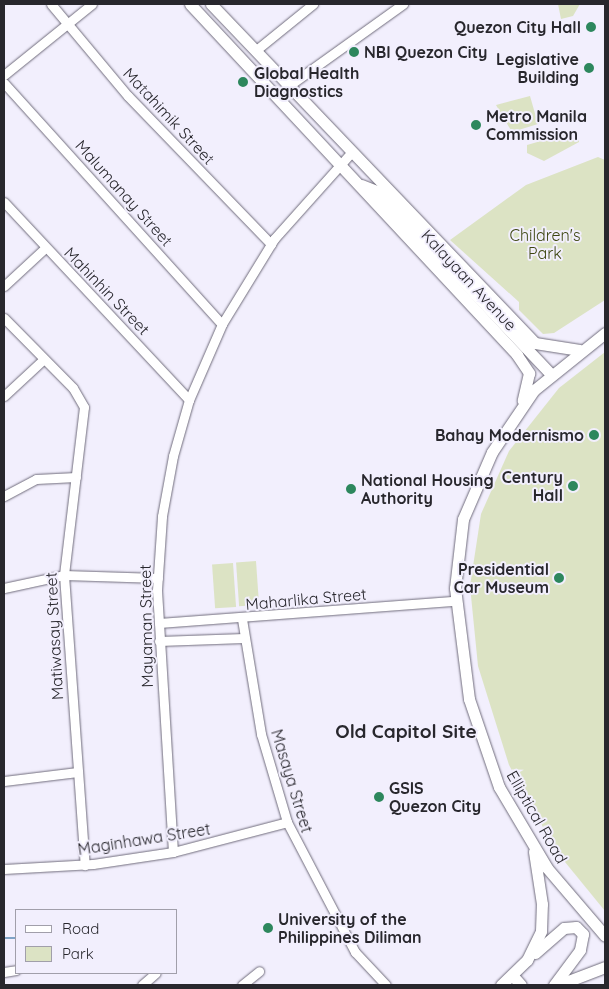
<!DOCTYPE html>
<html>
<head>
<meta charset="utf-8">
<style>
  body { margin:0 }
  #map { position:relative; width:609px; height:989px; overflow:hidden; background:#f2effd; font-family:Quicksand,sans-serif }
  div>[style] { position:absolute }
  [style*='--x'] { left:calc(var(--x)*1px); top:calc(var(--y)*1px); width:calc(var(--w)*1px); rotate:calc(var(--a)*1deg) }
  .green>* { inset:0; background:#dce3c4; transform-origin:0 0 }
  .stream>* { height:2.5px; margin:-1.25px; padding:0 1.25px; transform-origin:1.25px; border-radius:1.25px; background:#7fa3c6 }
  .roads { filter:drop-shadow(0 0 1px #706c7c) drop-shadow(0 0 1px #706c7c) }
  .minor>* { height:9px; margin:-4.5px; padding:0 4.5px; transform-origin:4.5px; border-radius:4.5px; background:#fff }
  .major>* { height:11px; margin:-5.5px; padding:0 5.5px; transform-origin:5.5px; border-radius:5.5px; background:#fff }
  .dots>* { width:14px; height:14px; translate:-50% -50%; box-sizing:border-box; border:2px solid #f2effd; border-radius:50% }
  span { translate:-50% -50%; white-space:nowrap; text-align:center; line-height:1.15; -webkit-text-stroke:4px #f2effd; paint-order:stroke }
  .poi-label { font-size:16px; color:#28272d; font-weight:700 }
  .right { translate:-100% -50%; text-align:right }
  .left { translate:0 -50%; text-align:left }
  .street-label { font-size:16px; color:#28272d }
  .park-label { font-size:16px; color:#3d4610 }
  .quarter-label { font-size:19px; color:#28272d; font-weight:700 }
  .frame { position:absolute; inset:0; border:5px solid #28272d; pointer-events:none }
  .legend { position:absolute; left:15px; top:909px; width:162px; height:65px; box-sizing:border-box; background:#f2effd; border:1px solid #a19faa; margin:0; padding:6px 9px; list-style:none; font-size:15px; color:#28272d }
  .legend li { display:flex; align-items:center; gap:10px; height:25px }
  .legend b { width:25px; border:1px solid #a19faa }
</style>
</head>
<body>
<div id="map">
  <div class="green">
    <i style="clip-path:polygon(558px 4px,580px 4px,573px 16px,561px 19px)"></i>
    <i style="clip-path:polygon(530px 96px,538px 124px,512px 132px,496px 105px)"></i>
    <i style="clip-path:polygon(572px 132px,579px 133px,579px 142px,544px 161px,527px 153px,527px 145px)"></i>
    <i style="clip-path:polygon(598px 157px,605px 160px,605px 300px,554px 333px,543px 334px,519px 310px,519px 302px,450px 240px,526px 185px)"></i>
    <i style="clip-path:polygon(605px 352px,605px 911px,556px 851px,509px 765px,478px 666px,470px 586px,481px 514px,509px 451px,559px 388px)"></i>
    <i style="left:256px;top:561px;width:44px;height:20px;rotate:86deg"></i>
    <i style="left:233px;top:563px;width:44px;height:21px;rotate:86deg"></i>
  </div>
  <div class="stream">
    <i style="--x:4;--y:938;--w:12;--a:0"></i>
  </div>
  <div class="roads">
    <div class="minor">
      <i style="--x:51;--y:4;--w:120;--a:50.1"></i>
      <i style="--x:128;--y:96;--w:206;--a:46"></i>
      <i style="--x:255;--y:51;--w:75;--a:-39"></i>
      <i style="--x:4;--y:75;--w:113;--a:-38.9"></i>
      <i style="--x:4;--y:83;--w:325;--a:47.9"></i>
      <i style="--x:287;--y:87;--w:143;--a:-35.6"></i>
      <i style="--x:4;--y:202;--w:271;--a:46.9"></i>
      <i style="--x:4;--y:286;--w:56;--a:-42.8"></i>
      <i style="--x:4;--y:318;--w:98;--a:45.4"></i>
      <i style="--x:73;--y:388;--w:22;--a:60"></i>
      <i style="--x:84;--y:407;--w:169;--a:96.8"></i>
      <i style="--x:64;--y:575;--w:291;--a:85.9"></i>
      <i style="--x:4;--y:396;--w:54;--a:-42.8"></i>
      <i style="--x:4;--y:496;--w:36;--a:-28"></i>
      <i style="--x:36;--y:479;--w:40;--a:-2.9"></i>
      <i style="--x:4;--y:588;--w:61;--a:-12.2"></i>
      <i style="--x:64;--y:575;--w:94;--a:1.8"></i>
      <i style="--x:242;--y:619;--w:117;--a:80.6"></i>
      <i style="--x:261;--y:734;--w:92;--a:73.5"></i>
      <i style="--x:287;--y:822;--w:147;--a:62.4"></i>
      <i style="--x:355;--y:952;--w:45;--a:46.8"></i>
      <i style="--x:159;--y:623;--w:297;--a:-4.3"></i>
      <i style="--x:159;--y:641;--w:85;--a:-2"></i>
      <i style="--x:4;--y:781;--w:74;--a:-7"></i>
      <i style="--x:173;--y:852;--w:262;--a:-93.5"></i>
      <i style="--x:157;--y:590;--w:74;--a:-86.1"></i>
      <i style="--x:162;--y:516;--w:61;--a:-79.6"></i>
      <i style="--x:173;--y:456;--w:58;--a:-74.1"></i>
      <i style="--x:189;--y:400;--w:83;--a:-66.5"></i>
      <i style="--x:222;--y:324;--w:100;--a:-58.5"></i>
      <i style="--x:274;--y:239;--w:115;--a:-48.2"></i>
      <i style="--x:4;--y:869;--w:89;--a:-3.2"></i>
      <i style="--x:93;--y:864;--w:81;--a:-8.5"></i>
      <i style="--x:173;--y:852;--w:118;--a:-14.7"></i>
      <i style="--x:4;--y:972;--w:12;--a:-9"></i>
      <i style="--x:142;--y:985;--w:18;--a:-41"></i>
      <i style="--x:242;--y:985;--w:22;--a:-39"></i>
    </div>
    <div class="major">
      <i style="--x:190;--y:4;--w:480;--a:47"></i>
      <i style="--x:517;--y:355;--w:22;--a:56"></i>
      <i style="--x:529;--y:373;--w:28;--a:103"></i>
      <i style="--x:211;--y:4;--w:469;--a:46.3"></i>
      <i style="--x:535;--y:343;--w:45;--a:9"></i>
      <i style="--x:361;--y:185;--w:17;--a:21"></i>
      <i style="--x:377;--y:191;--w:251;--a:46.5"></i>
      <i style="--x:605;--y:333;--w:91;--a:141.2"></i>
      <i style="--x:534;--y:390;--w:75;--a:124.1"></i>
      <i style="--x:492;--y:452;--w:73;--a:113.4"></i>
      <i style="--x:463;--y:519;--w:69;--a:96.6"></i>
      <i style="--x:455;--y:588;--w:112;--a:82.8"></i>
      <i style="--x:469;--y:699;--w:93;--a:71.2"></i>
      <i style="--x:499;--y:787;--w:94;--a:59.3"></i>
      <i style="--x:547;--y:868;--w:89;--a:49.5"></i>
      <i style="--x:535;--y:953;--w:38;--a:-41"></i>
      <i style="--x:564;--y:928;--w:12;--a:-5"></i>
      <i style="--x:576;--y:927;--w:10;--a:45"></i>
      <i style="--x:583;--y:934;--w:16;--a:101"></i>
      <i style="--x:580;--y:950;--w:44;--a:126.6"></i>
      <i style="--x:512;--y:975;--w:13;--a:48"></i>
      <i style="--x:501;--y:985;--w:36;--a:-44"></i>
      <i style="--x:527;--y:960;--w:32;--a:-64"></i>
      <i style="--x:541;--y:931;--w:27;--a:-88"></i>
      <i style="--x:542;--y:904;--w:53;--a:-98.7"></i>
      <i style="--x:558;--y:985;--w:50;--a:-21"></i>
    </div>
  </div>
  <div class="dots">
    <i style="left:591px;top:27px;background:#2d875d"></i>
    <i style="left:354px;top:52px;background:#2d875d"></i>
    <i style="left:589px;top:68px;background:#2d875d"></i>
    <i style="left:243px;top:82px;background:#2d875d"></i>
    <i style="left:476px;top:125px;background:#2d875d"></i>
    <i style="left:594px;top:435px;background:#2d875d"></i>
    <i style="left:573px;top:486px;background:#2d875d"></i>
    <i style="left:351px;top:489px;background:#2d875d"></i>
    <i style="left:559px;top:578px;background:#2d875d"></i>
    <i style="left:379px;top:797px;background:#2d875d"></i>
    <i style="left:268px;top:928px;background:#2d875d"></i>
  </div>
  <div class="poi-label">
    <span class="right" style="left:581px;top:27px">Quezon City Hall</span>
    <span class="left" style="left:364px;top:52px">NBI Quezon City</span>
    <span class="right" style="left:579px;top:68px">Legislative<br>Building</span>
    <span class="left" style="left:254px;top:82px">Global Health<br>Diagnostics</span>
    <span class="left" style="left:486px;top:125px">Metro Manila<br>Commission</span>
    <span class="right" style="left:584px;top:435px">Bahay Modernismo</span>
    <span class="right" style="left:563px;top:486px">Century<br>Hall</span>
    <span class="left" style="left:361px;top:489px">National Housing<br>Authority</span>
    <span class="right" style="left:549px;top:578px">Presidential<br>Car Museum</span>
    <span class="left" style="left:389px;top:797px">GSIS<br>Quezon City</span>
    <span class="left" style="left:278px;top:928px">University of the<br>Philippines Diliman</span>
  </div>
  <div class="street-label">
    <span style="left:169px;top:116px;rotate:47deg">Matahimik Street</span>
    <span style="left:124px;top:193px;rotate:48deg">Malumanay Street</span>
    <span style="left:469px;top:280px;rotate:47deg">Kalayaan Avenue</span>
    <span style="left:107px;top:291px;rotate:46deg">Mahinhin Street</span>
    <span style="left:306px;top:599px;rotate:-5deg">Maharlika Street</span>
    <span style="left:146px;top:626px;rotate:-91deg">Mayaman Street</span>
    <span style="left:54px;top:636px;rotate:-93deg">Matiwasay Street</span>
    <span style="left:292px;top:781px;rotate:73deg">Masaya Street</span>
    <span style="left:537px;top:817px;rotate:60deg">Elliptical Road</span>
    <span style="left:144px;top:839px;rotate:-9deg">Maginhawa Street</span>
  </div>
  <div class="park-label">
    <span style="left:545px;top:244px">Children's<br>Park</span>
  </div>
  <div class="quarter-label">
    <span style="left:406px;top:732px">Old Capitol Site</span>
  </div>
  <div class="frame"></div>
  <ul class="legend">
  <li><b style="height:6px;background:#fff"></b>Road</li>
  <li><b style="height:14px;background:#dce3c4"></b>Park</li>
  </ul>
</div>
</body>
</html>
